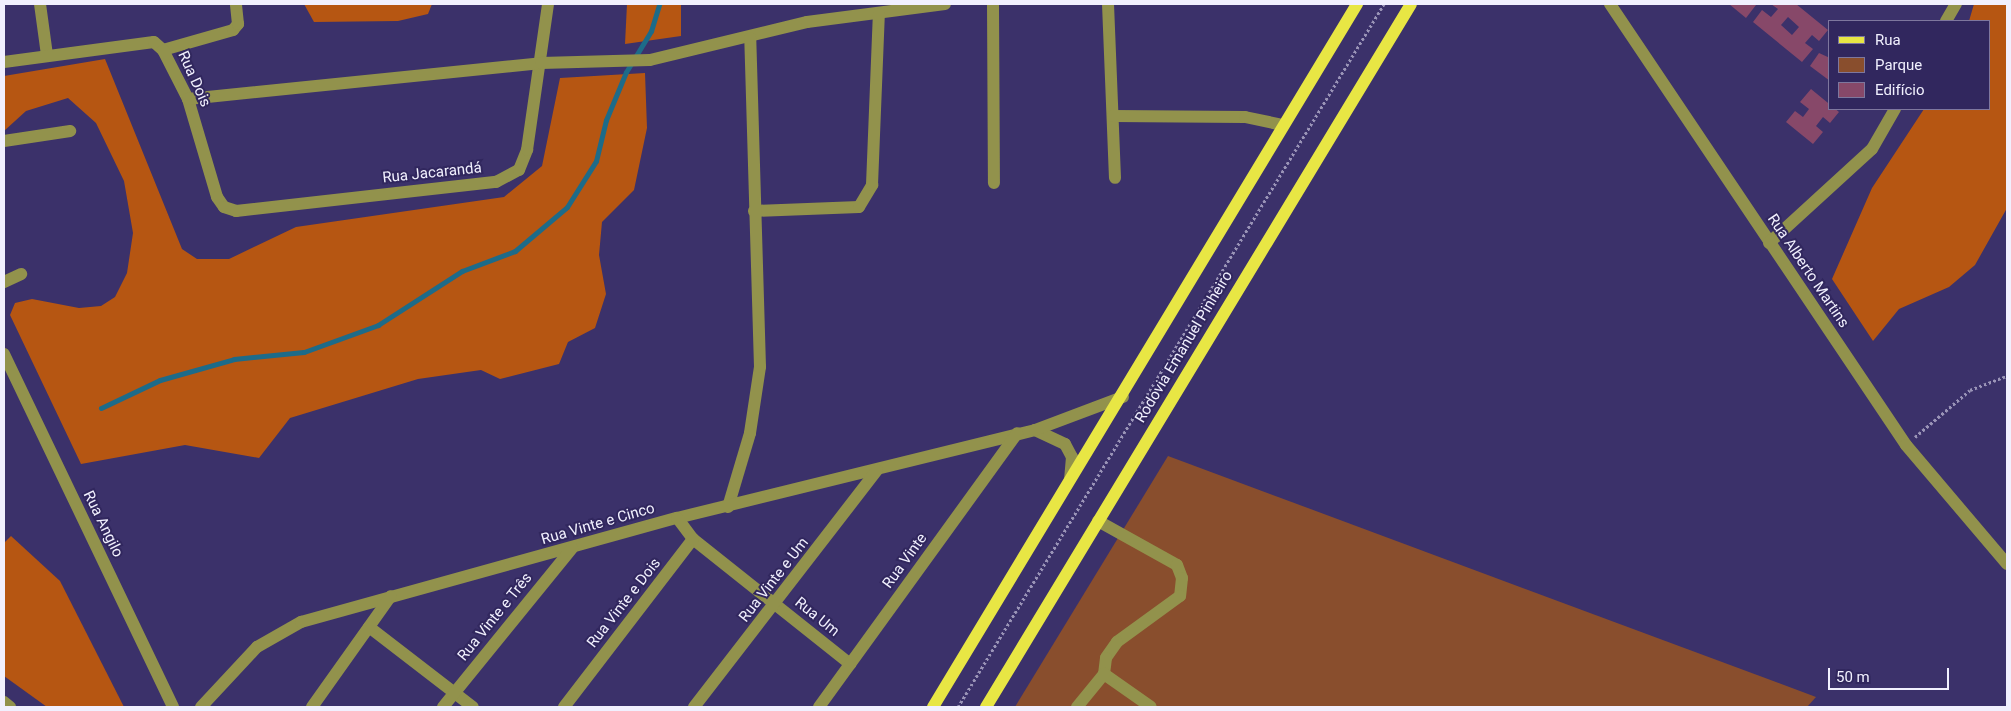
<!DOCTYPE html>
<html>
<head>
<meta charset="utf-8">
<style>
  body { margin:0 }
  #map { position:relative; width:2011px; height:711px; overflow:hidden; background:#3b316a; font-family:Roboto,sans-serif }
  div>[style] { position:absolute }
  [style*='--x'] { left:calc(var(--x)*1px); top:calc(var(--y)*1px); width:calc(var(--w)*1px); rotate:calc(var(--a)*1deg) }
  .green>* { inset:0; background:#894e2d }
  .forest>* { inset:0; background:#b65612 }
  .stream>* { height:5px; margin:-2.5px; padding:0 2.5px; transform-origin:2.5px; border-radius:2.5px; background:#1d6b89 }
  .building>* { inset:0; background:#874869 }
  .path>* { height:3px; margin-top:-1.5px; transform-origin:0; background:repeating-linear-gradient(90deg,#9a94b7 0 2.5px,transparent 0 5px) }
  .minor>* { height:12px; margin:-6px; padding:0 6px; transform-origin:6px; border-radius:6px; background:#92924c }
  .major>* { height:12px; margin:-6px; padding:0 6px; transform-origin:6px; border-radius:6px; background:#e8e644 }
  span { translate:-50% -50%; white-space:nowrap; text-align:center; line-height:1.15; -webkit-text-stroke:4px #31275e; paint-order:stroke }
  .street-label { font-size:15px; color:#f1f0fe }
  .frame { position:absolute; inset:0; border:5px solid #f1f0fe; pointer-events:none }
  .legend { position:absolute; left:1828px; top:20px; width:162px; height:90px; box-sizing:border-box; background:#31275e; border:1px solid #7e779e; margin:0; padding:6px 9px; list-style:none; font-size:15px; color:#f1f0fe }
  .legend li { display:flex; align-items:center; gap:10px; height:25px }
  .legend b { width:25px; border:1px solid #7e779e }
  .scale { position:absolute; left:1828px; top:668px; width:121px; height:22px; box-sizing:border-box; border:2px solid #f1f0fe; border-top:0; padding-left:6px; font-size:15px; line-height:18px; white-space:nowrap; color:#f1f0fe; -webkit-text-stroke:4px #31275e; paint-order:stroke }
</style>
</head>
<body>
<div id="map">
  <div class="green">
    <i style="clip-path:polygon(1168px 456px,1816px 697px,1807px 707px,1015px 707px)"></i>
  </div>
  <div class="forest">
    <i style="clip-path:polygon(304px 4px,432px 4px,428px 14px,398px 21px,314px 22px)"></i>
    <i style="clip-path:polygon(627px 4px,681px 4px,681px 36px,625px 44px)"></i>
    <i style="clip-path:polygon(1974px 4px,2007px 4px,2007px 208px,1975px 265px,1949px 287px,1899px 309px,1873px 341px,1832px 279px,1872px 188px,1924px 109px,1990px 109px,1990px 21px,1969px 21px)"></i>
    <i style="clip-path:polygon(105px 59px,182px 249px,197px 259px,229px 259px,296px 227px,504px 197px,542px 166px,560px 78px,645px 73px,647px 128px,634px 190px,602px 222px,599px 255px,606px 294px,595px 328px,568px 342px,559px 364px,500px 379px,481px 370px,418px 379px,290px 418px,259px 458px,185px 445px,81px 464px,10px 315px,15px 303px,32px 299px,79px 308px,101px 306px,115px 297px,127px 273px,133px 233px,124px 181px,96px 123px,68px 98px,26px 111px,4px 131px,4px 76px)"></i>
    <i style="clip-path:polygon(11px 536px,60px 581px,124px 707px,47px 707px,4px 676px,4px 543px)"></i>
  </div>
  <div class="stream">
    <i style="--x:101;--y:408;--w:65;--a:-25.4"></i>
    <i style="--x:160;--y:380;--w:77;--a:-15.8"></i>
    <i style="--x:234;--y:359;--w:70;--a:-5.7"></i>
    <i style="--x:304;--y:352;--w:79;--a:-20"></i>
    <i style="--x:378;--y:325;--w:100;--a:-32.7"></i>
    <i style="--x:462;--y:271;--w:57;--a:-20.7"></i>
    <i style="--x:515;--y:251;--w:68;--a:-40.2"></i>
    <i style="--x:567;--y:207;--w:54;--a:-57.8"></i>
    <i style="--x:596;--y:161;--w:42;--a:-76.3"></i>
    <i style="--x:606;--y:120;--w:52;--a:-67.4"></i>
    <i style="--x:626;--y:72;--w:48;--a:-58.6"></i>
    <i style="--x:651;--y:31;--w:28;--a:-73"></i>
  </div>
  <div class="building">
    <i style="clip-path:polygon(1729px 4px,1754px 4px,1756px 5px,1746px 18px)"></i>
    <i style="clip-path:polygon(evenodd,1771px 4px,1796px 4px,1828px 30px,1819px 41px,1812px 35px,1805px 43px,1813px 49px,1802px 62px,1753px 22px,1762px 10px,1771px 17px,1778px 9px,1771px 4px,1788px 17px,1799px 27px,1792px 35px,1781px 25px,1788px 17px)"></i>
    <i style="clip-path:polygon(1819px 53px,1830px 58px,1830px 81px,1810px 66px)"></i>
    <i style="clip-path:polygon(1811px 89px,1839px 112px,1830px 123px,1823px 117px,1816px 126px,1823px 132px,1813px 144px,1786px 122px,1795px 111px,1803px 117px,1809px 109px,1800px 102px)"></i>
  </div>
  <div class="path">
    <i style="--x:1915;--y:437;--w:72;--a:-40.5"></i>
    <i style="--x:1970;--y:390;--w:40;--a:-21"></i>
    <i style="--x:958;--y:707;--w:822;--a:-58.79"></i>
  </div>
  <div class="minor">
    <i style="--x:40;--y:4;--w:51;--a:82.2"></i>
    <i style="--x:993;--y:4;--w:179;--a:89.7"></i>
    <i style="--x:1108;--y:4;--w:174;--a:87.7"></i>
    <i style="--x:1610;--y:4;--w:531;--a:56.13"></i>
    <i style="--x:1906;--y:445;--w:156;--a:49.7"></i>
    <i style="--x:1946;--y:21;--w:20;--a:-60"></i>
    <i style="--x:163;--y:50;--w:73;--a:-15.9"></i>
    <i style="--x:233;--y:30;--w:8;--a:-50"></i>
    <i style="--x:238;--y:24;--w:20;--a:-96"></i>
    <i style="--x:4;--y:62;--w:151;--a:-7.6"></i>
    <i style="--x:154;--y:42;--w:12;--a:42"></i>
    <i style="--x:163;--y:50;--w:55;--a:63"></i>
    <i style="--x:188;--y:99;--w:102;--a:73.5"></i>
    <i style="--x:217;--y:197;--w:12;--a:55"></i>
    <i style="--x:224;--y:207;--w:13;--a:18"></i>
    <i style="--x:236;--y:211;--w:262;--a:-6.4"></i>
    <i style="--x:496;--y:182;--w:26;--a:-28"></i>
    <i style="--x:519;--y:170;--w:22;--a:-68"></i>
    <i style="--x:527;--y:150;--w:148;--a:-81.8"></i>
    <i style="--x:188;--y:99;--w:355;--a:-5.8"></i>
    <i style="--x:541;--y:63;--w:109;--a:-1.6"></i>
    <i style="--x:650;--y:60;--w:162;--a:-13.6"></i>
    <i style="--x:807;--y:22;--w:139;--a:-7.4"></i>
    <i style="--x:1113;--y:116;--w:132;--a:0.4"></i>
    <i style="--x:1245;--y:117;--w:39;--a:12"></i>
    <i style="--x:4;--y:141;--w:67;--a:-8.6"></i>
    <i style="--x:754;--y:211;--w:105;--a:-2.2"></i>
    <i style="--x:859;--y:207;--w:26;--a:-59"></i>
    <i style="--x:872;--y:185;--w:171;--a:-87.7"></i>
    <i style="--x:1769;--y:243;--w:139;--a:-42.4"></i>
    <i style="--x:1872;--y:149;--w:46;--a:-60.1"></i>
    <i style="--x:4;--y:282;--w:19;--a:-25"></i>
    <i style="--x:4;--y:354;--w:391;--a:64.4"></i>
    <i style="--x:1035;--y:430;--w:33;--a:25"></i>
    <i style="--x:1065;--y:444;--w:15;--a:62"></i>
    <i style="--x:1072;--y:457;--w:21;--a:95"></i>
    <i style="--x:728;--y:507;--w:77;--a:-73.4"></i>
    <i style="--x:750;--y:433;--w:67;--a:-81.4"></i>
    <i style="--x:760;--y:367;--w:329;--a:-91.7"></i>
    <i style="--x:1098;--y:521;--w:90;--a:29.1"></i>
    <i style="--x:1177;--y:565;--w:14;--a:69"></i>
    <i style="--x:1182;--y:578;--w:18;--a:96"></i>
    <i style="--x:1180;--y:596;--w:78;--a:143.9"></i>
    <i style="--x:1117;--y:642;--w:19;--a:125"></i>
    <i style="--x:1106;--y:658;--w:16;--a:97"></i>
    <i style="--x:1104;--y:674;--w:57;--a:35.1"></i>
    <i style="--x:693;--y:539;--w:201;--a:38.5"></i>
    <i style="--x:369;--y:627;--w:131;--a:37.6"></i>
    <i style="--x:4;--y:702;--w:8;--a:40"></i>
    <i style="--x:201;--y:707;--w:82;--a:-47"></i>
    <i style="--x:257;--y:647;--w:51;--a:-29.6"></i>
    <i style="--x:301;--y:622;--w:390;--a:-15.5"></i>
    <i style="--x:677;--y:518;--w:369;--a:-13.8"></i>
    <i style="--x:1035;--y:430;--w:94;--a:-20.6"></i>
    <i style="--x:312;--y:707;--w:136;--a:-54.6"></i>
    <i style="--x:443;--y:707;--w:205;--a:-50.9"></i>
    <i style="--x:564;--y:707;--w:212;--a:-52.5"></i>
    <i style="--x:693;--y:539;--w:26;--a:-127"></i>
    <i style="--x:694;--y:707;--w:299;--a:-52.3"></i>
    <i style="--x:819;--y:707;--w:338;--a:-54.1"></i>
    <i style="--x:1077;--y:707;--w:43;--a:-50.7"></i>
  </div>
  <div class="major">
    <i style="--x:933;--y:707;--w:821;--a:-58.9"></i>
    <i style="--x:986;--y:707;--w:821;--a:-58.84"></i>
  </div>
  <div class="street-label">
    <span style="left:194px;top:79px;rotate:66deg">Rua Dois</span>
    <span style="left:432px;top:173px;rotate:-6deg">Rua Jacarandá</span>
    <span style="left:1808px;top:271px;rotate:56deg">Rua Alberto Martins</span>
    <span style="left:1184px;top:347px;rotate:-59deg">Rodovia Emanuel Pinheiro</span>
    <span style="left:103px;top:524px;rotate:64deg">Rua Angilo</span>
    <span style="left:598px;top:524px;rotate:-16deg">Rua Vinte e Cinco</span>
    <span style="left:905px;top:561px;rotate:-54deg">Rua Vinte</span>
    <span style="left:774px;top:580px;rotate:-52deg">Rua Vinte e Um</span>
    <span style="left:624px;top:603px;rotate:-52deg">Rua Vinte e Dois</span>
    <span style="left:495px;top:617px;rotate:-51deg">Rua Vinte e Três</span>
    <span style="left:817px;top:617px;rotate:39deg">Rua Um</span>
  </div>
  <div class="frame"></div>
  <ul class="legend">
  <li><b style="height:6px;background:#e8e644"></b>Rua</li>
  <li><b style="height:14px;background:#894e2d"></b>Parque</li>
  <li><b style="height:14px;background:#874869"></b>Edifício</li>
  </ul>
  <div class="scale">50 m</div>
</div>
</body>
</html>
